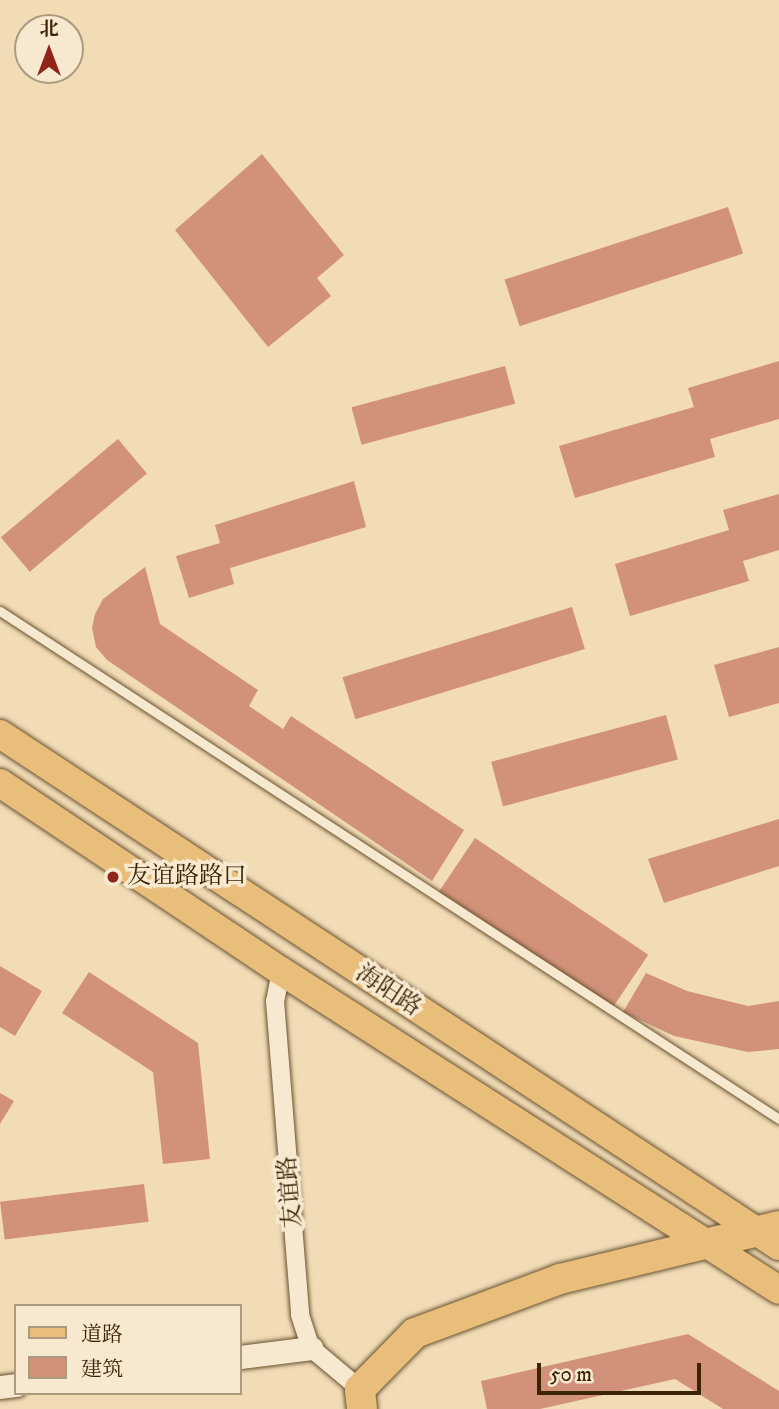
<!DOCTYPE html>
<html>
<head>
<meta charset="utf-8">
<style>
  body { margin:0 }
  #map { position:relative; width:779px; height:1409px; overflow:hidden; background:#f2dcb6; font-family:"IM FELL DW Pica","Noto Serif SC",serif }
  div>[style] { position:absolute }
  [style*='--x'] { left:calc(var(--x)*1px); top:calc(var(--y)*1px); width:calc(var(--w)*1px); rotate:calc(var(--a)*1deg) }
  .building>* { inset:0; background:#d2927a; transform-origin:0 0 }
  .roads { filter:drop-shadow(0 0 2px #695230) drop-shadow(0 0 2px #695230) }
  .service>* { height:9px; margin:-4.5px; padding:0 4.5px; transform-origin:4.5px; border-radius:4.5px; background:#f7e8d0 }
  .minor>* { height:18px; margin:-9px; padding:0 9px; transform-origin:9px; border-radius:9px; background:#f7e8d0 }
  .tertiary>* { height:23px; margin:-11.5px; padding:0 11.5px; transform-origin:11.5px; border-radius:11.5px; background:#f7e8d0 }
  .primary>* { height:28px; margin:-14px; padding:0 14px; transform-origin:14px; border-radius:14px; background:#e9be7b }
  .trunk>* { height:30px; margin:-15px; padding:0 15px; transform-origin:15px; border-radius:15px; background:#e9be7b }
  .dots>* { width:19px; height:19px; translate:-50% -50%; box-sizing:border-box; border:4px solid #f7e8d0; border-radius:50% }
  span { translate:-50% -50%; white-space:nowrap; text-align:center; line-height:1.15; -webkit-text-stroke:7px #f7e8d0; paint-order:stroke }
  .poi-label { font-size:24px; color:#3b2404 }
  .left { translate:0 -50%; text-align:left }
  .street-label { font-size:24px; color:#3b2404 }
  .legend { position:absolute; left:14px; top:1304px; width:228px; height:91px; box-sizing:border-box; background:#f7e8d0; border:2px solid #ac9a7e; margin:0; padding:9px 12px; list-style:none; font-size:21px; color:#3b2404 }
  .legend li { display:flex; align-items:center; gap:14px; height:35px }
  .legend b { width:35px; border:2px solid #ac9a7e }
  .north { position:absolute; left:14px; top:14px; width:70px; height:70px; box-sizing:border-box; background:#f7e8d0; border:2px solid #ac9a7e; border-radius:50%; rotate:0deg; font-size:19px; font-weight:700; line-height:28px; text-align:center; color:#3b2404 }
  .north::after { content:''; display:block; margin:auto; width:24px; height:32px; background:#8f2418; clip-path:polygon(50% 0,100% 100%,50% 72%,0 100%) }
  .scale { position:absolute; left:537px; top:1363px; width:164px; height:32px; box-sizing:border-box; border:4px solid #3b2404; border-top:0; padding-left:9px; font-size:21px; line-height:24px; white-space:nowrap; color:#3b2404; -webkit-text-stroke:5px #f7e8d0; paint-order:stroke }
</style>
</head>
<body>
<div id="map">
  <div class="building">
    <i style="clip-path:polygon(262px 154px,344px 255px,317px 278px,331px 296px,268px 347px,175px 230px)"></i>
    <i style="left:728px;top:207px;width:49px;height:235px;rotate:72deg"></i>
    <i style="clip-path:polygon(779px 361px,779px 419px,710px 439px,715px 457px,575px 498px,559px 446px,694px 407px,688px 388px)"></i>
    <i style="left:505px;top:366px;width:39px;height:159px;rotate:75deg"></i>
    <i style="left:118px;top:439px;width:45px;height:153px;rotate:50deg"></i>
    <i style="clip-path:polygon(354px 481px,366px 527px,230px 568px,234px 584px,189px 598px,176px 556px,220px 543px,215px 525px)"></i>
    <i style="clip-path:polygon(779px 494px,779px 550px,743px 561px,749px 581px,630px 616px,615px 564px,729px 530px,723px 510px)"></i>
    <i style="clip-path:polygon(145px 567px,160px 624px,258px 690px,249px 706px,283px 729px,291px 716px,464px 830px,432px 881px,107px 660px,96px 647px,92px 628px,95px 614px,103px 599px)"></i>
    <i style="left:572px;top:607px;width:44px;height:240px;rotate:73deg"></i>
    <i style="clip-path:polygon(779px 647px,779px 703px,729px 717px,714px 665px)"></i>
    <i style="left:666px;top:715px;width:46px;height:181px;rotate:75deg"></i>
    <i style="clip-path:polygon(779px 819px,779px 866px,664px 903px,648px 859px)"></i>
    <i style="left:475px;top:838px;width:209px;height:65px;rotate:34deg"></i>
    <i style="clip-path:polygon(0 966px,42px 991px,15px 1036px,0 1027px)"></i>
    <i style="clip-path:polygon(89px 972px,198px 1043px,210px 1159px,163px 1164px,153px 1072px,62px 1013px)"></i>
    <i style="clip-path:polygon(646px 973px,687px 991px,748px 1006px,779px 1001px,779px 1049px,748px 1052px,674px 1036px,623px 1012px)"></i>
    <i style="clip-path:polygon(0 1093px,14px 1101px,0 1124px)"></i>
    <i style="left:144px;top:1184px;width:38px;height:145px;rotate:83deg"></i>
    <i style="clip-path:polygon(688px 1334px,779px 1391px,779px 1409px,723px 1409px,675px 1379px,540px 1409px,487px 1409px,481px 1381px)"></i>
  </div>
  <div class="roads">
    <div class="service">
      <i style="--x:0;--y:611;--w:930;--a:33.11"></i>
    </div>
    <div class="minor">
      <i style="--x:281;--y:971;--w:31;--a:101"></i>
      <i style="--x:275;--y:1001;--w:315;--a:85.4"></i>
      <i style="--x:300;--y:1315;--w:35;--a:72"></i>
      <i style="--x:311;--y:1348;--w:64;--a:39.9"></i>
    </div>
    <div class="tertiary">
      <i style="--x:240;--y:1357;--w:72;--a:-7.2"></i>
      <i style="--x:0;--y:1387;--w:16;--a:-7"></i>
    </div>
    <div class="primary">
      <i style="--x:0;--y:734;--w:932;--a:33.32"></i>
      <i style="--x:0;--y:783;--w:338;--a:33.8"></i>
      <i style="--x:281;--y:971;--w:591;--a:32.64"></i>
    </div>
    <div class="trunk">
      <i style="--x:362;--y:1409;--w:20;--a:-96"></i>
      <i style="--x:360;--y:1389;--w:78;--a:-45.5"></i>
      <i style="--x:415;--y:1333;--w:155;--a:-20.4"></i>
      <i style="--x:560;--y:1279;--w:225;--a:-13.6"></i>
    </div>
  </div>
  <div class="dots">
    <i style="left:113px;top:877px;background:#8f2418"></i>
  </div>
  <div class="poi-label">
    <span class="left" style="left:127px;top:877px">友谊路路口</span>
  </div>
  <div class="street-label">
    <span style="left:388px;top:991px;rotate:33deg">海阳路</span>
    <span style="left:291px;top:1192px;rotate:-95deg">友谊路</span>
  </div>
  <ul class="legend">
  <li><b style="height:9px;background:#e9be7b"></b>道路</li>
  <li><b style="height:19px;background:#d2927a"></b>建筑</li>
  </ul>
  <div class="north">北</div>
  <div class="scale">50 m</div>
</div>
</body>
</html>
